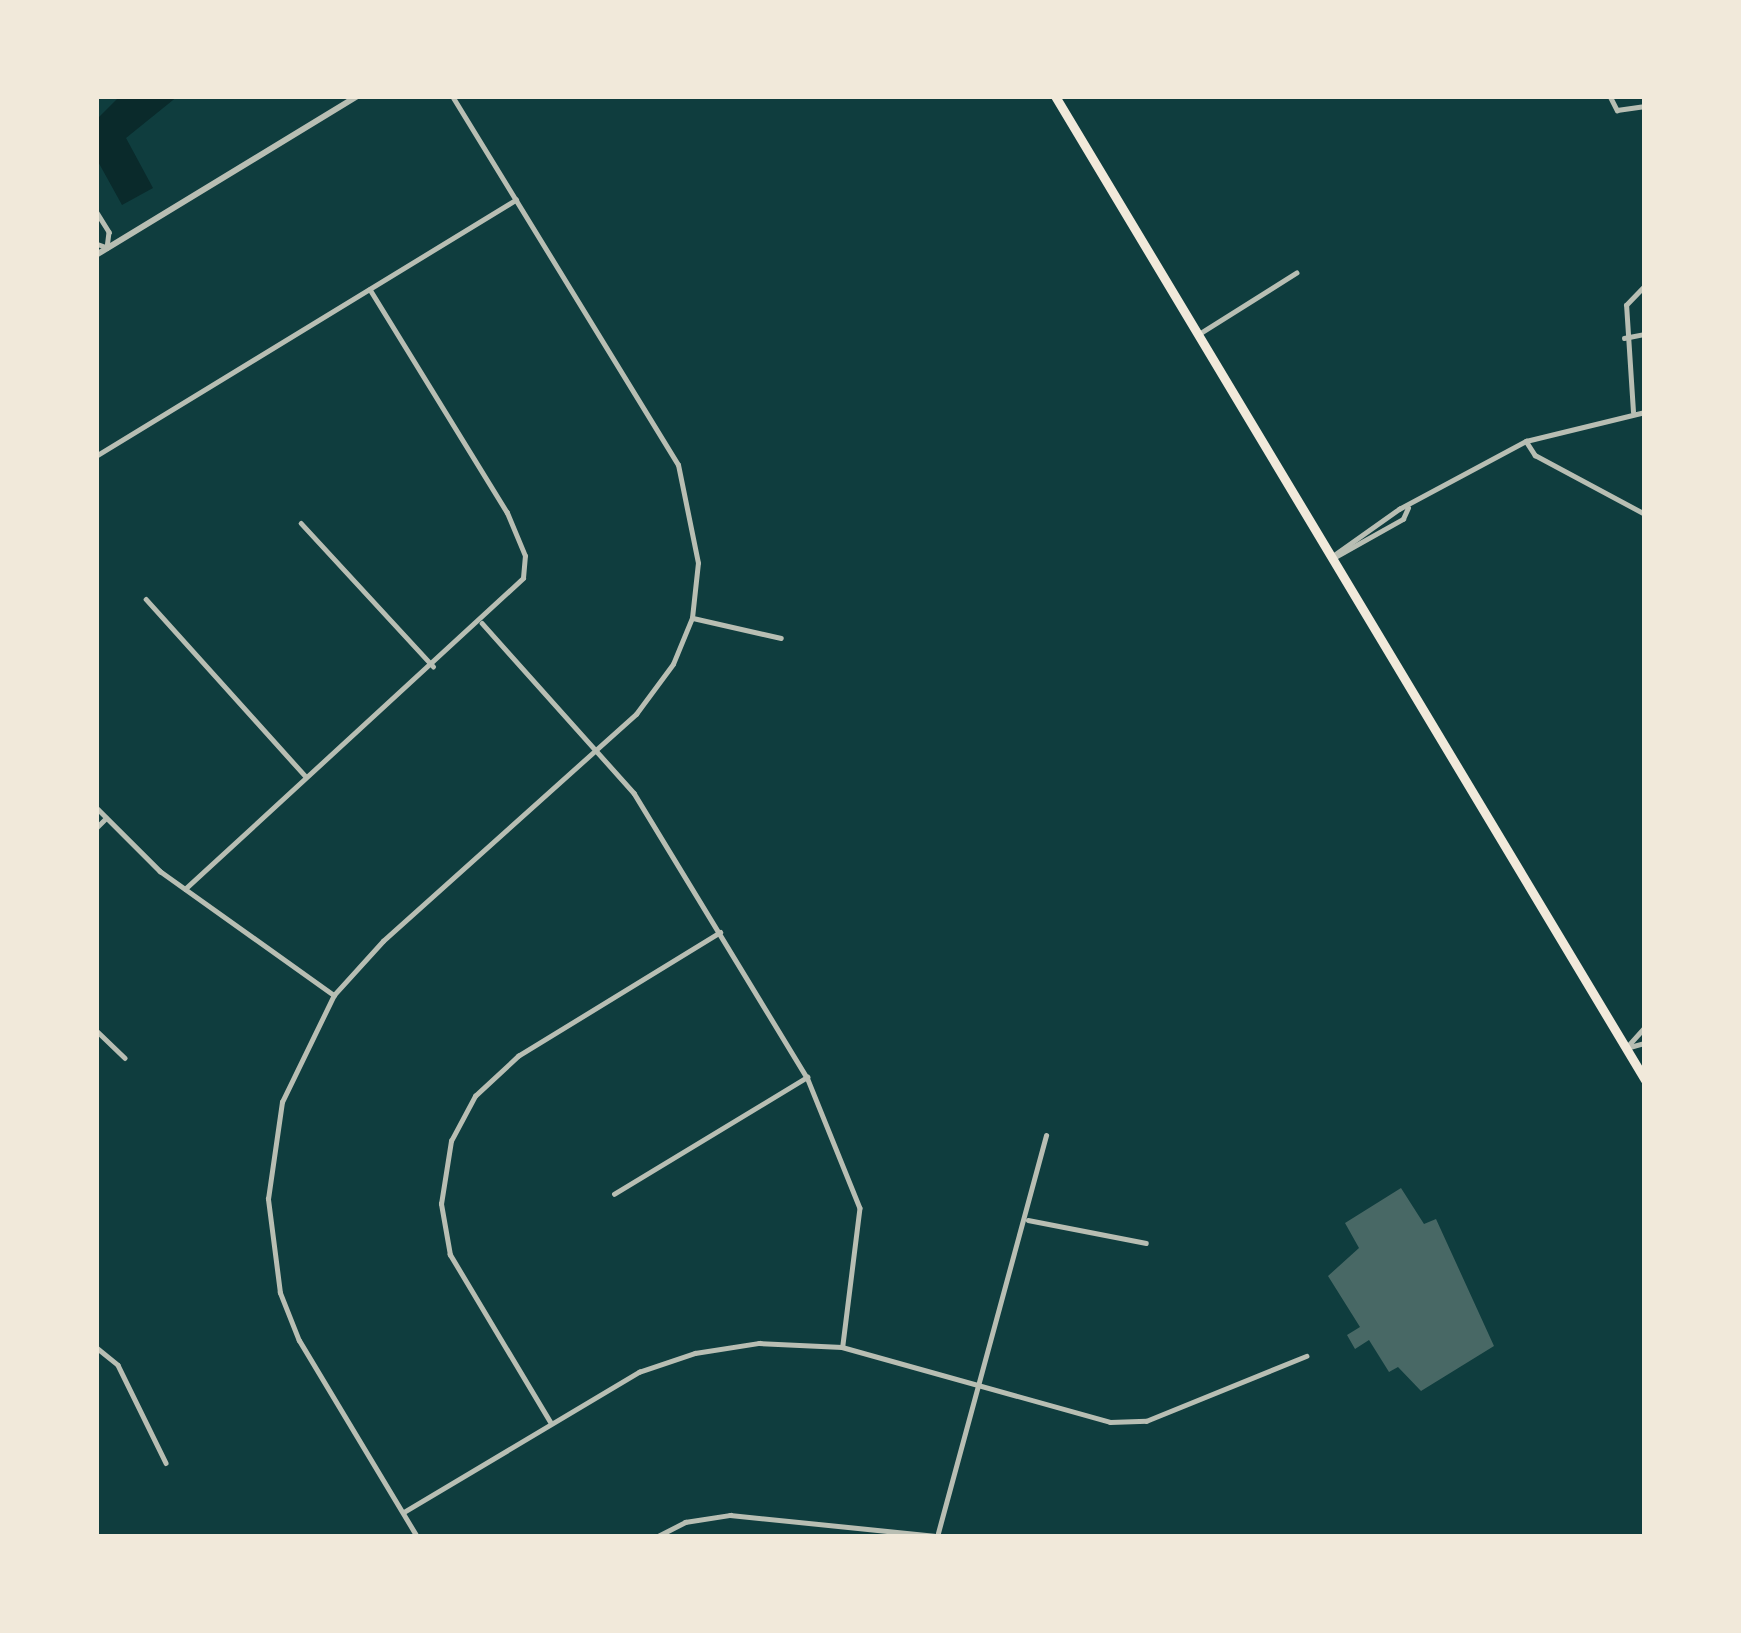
<!DOCTYPE html>
<html>
<head>
<meta charset="utf-8">
<style>
  body { margin:0 }
  #map { position:relative; width:1741px; height:1633px; overflow:hidden; background:#0f3d3e; font-family:"Nunito Sans",sans-serif }
  div>[style] { position:absolute }
  [style*='--x'] { left:calc(var(--x)*1px); top:calc(var(--y)*1px); width:calc(var(--w)*1px); rotate:calc(var(--a)*1deg) }
  .water>* { inset:0; background:#0a2a2b }
  .building>* { inset:0; background:#486865 }
  .minor>* { height:4.5px; margin:-2.25px; padding:0 2.25px; transform-origin:2.25px; border-radius:2.25px; background:#b8beb3 }
  .tertiary>* { height:6px; margin:-3px; padding:0 3px; transform-origin:3px; border-radius:3px; background:#b8beb3 }
  .primary>* { height:9px; margin:-4.5px; padding:0 4.5px; transform-origin:4.5px; border-radius:4.5px; background:#f1e9da }
  span { translate:-50% -50%; white-space:nowrap; text-align:center; line-height:1.15; -webkit-text-stroke:12px #f1e9da; paint-order:stroke }
  .frame { position:absolute; inset:0; border:99px solid #f1e9da; pointer-events:none }
</style>
</head>
<body>
<div id="map">
  <div class="water">
    <i style="clip-path:polygon(120px 96px,178px 96px,126px 138px,153px 188px,122px 205px,96px 158px,96px 120px)"></i>
  </div>
  <div class="building">
    <i style="clip-path:polygon(1401px 1188px,1424px 1224px,1436px 1219px,1494px 1346px,1421px 1391px,1398px 1367px,1389px 1372px,1369px 1340px,1355px 1349px,1347px 1335px,1360px 1327px,1328px 1276px,1359px 1248px,1345px 1223px)"></i>
  </div>
  <div class="minor">
    <i style="--x:1610;--y:96;--w:16;--a:63"></i>
    <i style="--x:1617;--y:110;--w:28;--a:-8"></i>
    <i style="--x:96;--y:211;--w:25;--a:58"></i>
    <i style="--x:109;--y:232;--w:16;--a:97"></i>
    <i style="--x:107;--y:248;--w:12;--a:-160"></i>
    <i style="--x:1199;--y:334;--w:115;--a:-32.2"></i>
    <i style="--x:1624;--y:338;--w:21;--a:-11"></i>
    <i style="--x:1633;--y:412;--w:107;--a:-93.7"></i>
    <i style="--x:1626;--y:305;--w:28;--a:-46"></i>
    <i style="--x:1526;--y:441;--w:17;--a:57"></i>
    <i style="--x:1535;--y:455;--w:125;--a:28.2"></i>
    <i style="--x:96;--y:456;--w:492;--a:-31.4"></i>
    <i style="--x:301;--y:523;--w:195;--a:47.3"></i>
    <i style="--x:1334;--y:555;--w:80;--a:-35.3"></i>
    <i style="--x:1399;--y:509;--w:144;--a:-28.2"></i>
    <i style="--x:1526;--y:441;--w:122;--a:-13.7"></i>
    <i style="--x:1335;--y:557;--w:78;--a:-29.2"></i>
    <i style="--x:1403;--y:519;--w:12;--a:-66"></i>
    <i style="--x:146;--y:599;--w:239;--a:48"></i>
    <i style="--x:693;--y:618;--w:90;--a:12.8"></i>
    <i style="--x:482;--y:623;--w:228;--a:48.2"></i>
    <i style="--x:634;--y:793;--w:333;--a:58.7"></i>
    <i style="--x:807;--y:1077;--w:141;--a:68"></i>
    <i style="--x:860;--y:1208;--w:138;--a:97.1"></i>
    <i style="--x:96;--y:807;--w:91;--a:45"></i>
    <i style="--x:160;--y:871;--w:214;--a:35.5"></i>
    <i style="--x:96;--y:828;--w:14;--a:-45"></i>
    <i style="--x:185;--y:889;--w:459;--a:-42.6"></i>
    <i style="--x:523;--y:578;--w:22;--a:-85"></i>
    <i style="--x:525;--y:556;--w:47;--a:-112.7"></i>
    <i style="--x:507;--y:513;--w:262;--a:-121.6"></i>
    <i style="--x:96;--y:1030;--w:40;--a:44"></i>
    <i style="--x:1626;--y:1048;--w:28;--a:-48"></i>
    <i style="--x:1626;--y:1048;--w:20;--a:-15"></i>
    <i style="--x:614;--y:1194;--w:226;--a:-31.2"></i>
    <i style="--x:1028;--y:1220;--w:120;--a:11"></i>
    <i style="--x:96;--y:1347;--w:28;--a:39"></i>
    <i style="--x:118;--y:1365;--w:109;--a:63.9"></i>
    <i style="--x:550;--y:1422;--w:195;--a:-120.9"></i>
    <i style="--x:450;--y:1255;--w:52;--a:-100"></i>
    <i style="--x:441;--y:1204;--w:64;--a:-81"></i>
    <i style="--x:451;--y:1141;--w:51;--a:-61.9"></i>
    <i style="--x:475;--y:1096;--w:59;--a:-42.9"></i>
    <i style="--x:518;--y:1056;--w:237;--a:-31.5"></i>
    <i style="--x:404;--y:1512;--w:274;--a:-30.8"></i>
    <i style="--x:639;--y:1372;--w:59;--a:-18.7"></i>
    <i style="--x:695;--y:1353;--w:65;--a:-8.9"></i>
    <i style="--x:759;--y:1343;--w:83;--a:2.8"></i>
    <i style="--x:842;--y:1347;--w:278;--a:15.6"></i>
    <i style="--x:1110;--y:1422;--w:36;--a:-2"></i>
    <i style="--x:1146;--y:1421;--w:173;--a:-22.1"></i>
    <i style="--x:938;--y:1533;--w:412;--a:-74.8"></i>
    <i style="--x:417;--y:1537;--w:229;--a:-121"></i>
    <i style="--x:299;--y:1341;--w:52;--a:-111.6"></i>
    <i style="--x:280;--y:1293;--w:95;--a:-97.3"></i>
    <i style="--x:268;--y:1199;--w:98;--a:-81.8"></i>
    <i style="--x:282;--y:1102;--w:119;--a:-64.1"></i>
    <i style="--x:334;--y:995;--w:73;--a:-47.8"></i>
    <i style="--x:383;--y:941;--w:340;--a:-41.9"></i>
    <i style="--x:636;--y:714;--w:62;--a:-53.5"></i>
    <i style="--x:673;--y:664;--w:50;--a:-67.6"></i>
    <i style="--x:692;--y:618;--w:55;--a:-83.8"></i>
    <i style="--x:698;--y:563;--w:100;--a:-101.5"></i>
    <i style="--x:678;--y:465;--w:433;--a:-121.5"></i>
    <i style="--x:656;--y:1537;--w:33;--a:-27"></i>
    <i style="--x:685;--y:1522;--w:46;--a:-8.8"></i>
    <i style="--x:730;--y:1515;--w:219;--a:5.8"></i>
  </div>
  <div class="tertiary">
    <i style="--x:96;--y:255;--w:306;--a:-31.3"></i>
  </div>
  <div class="primary">
    <i style="--x:1055;--y:96;--w:1147;--a:59.05"></i>
  </div>
  <div class="frame"></div>
</div>
</body>
</html>
